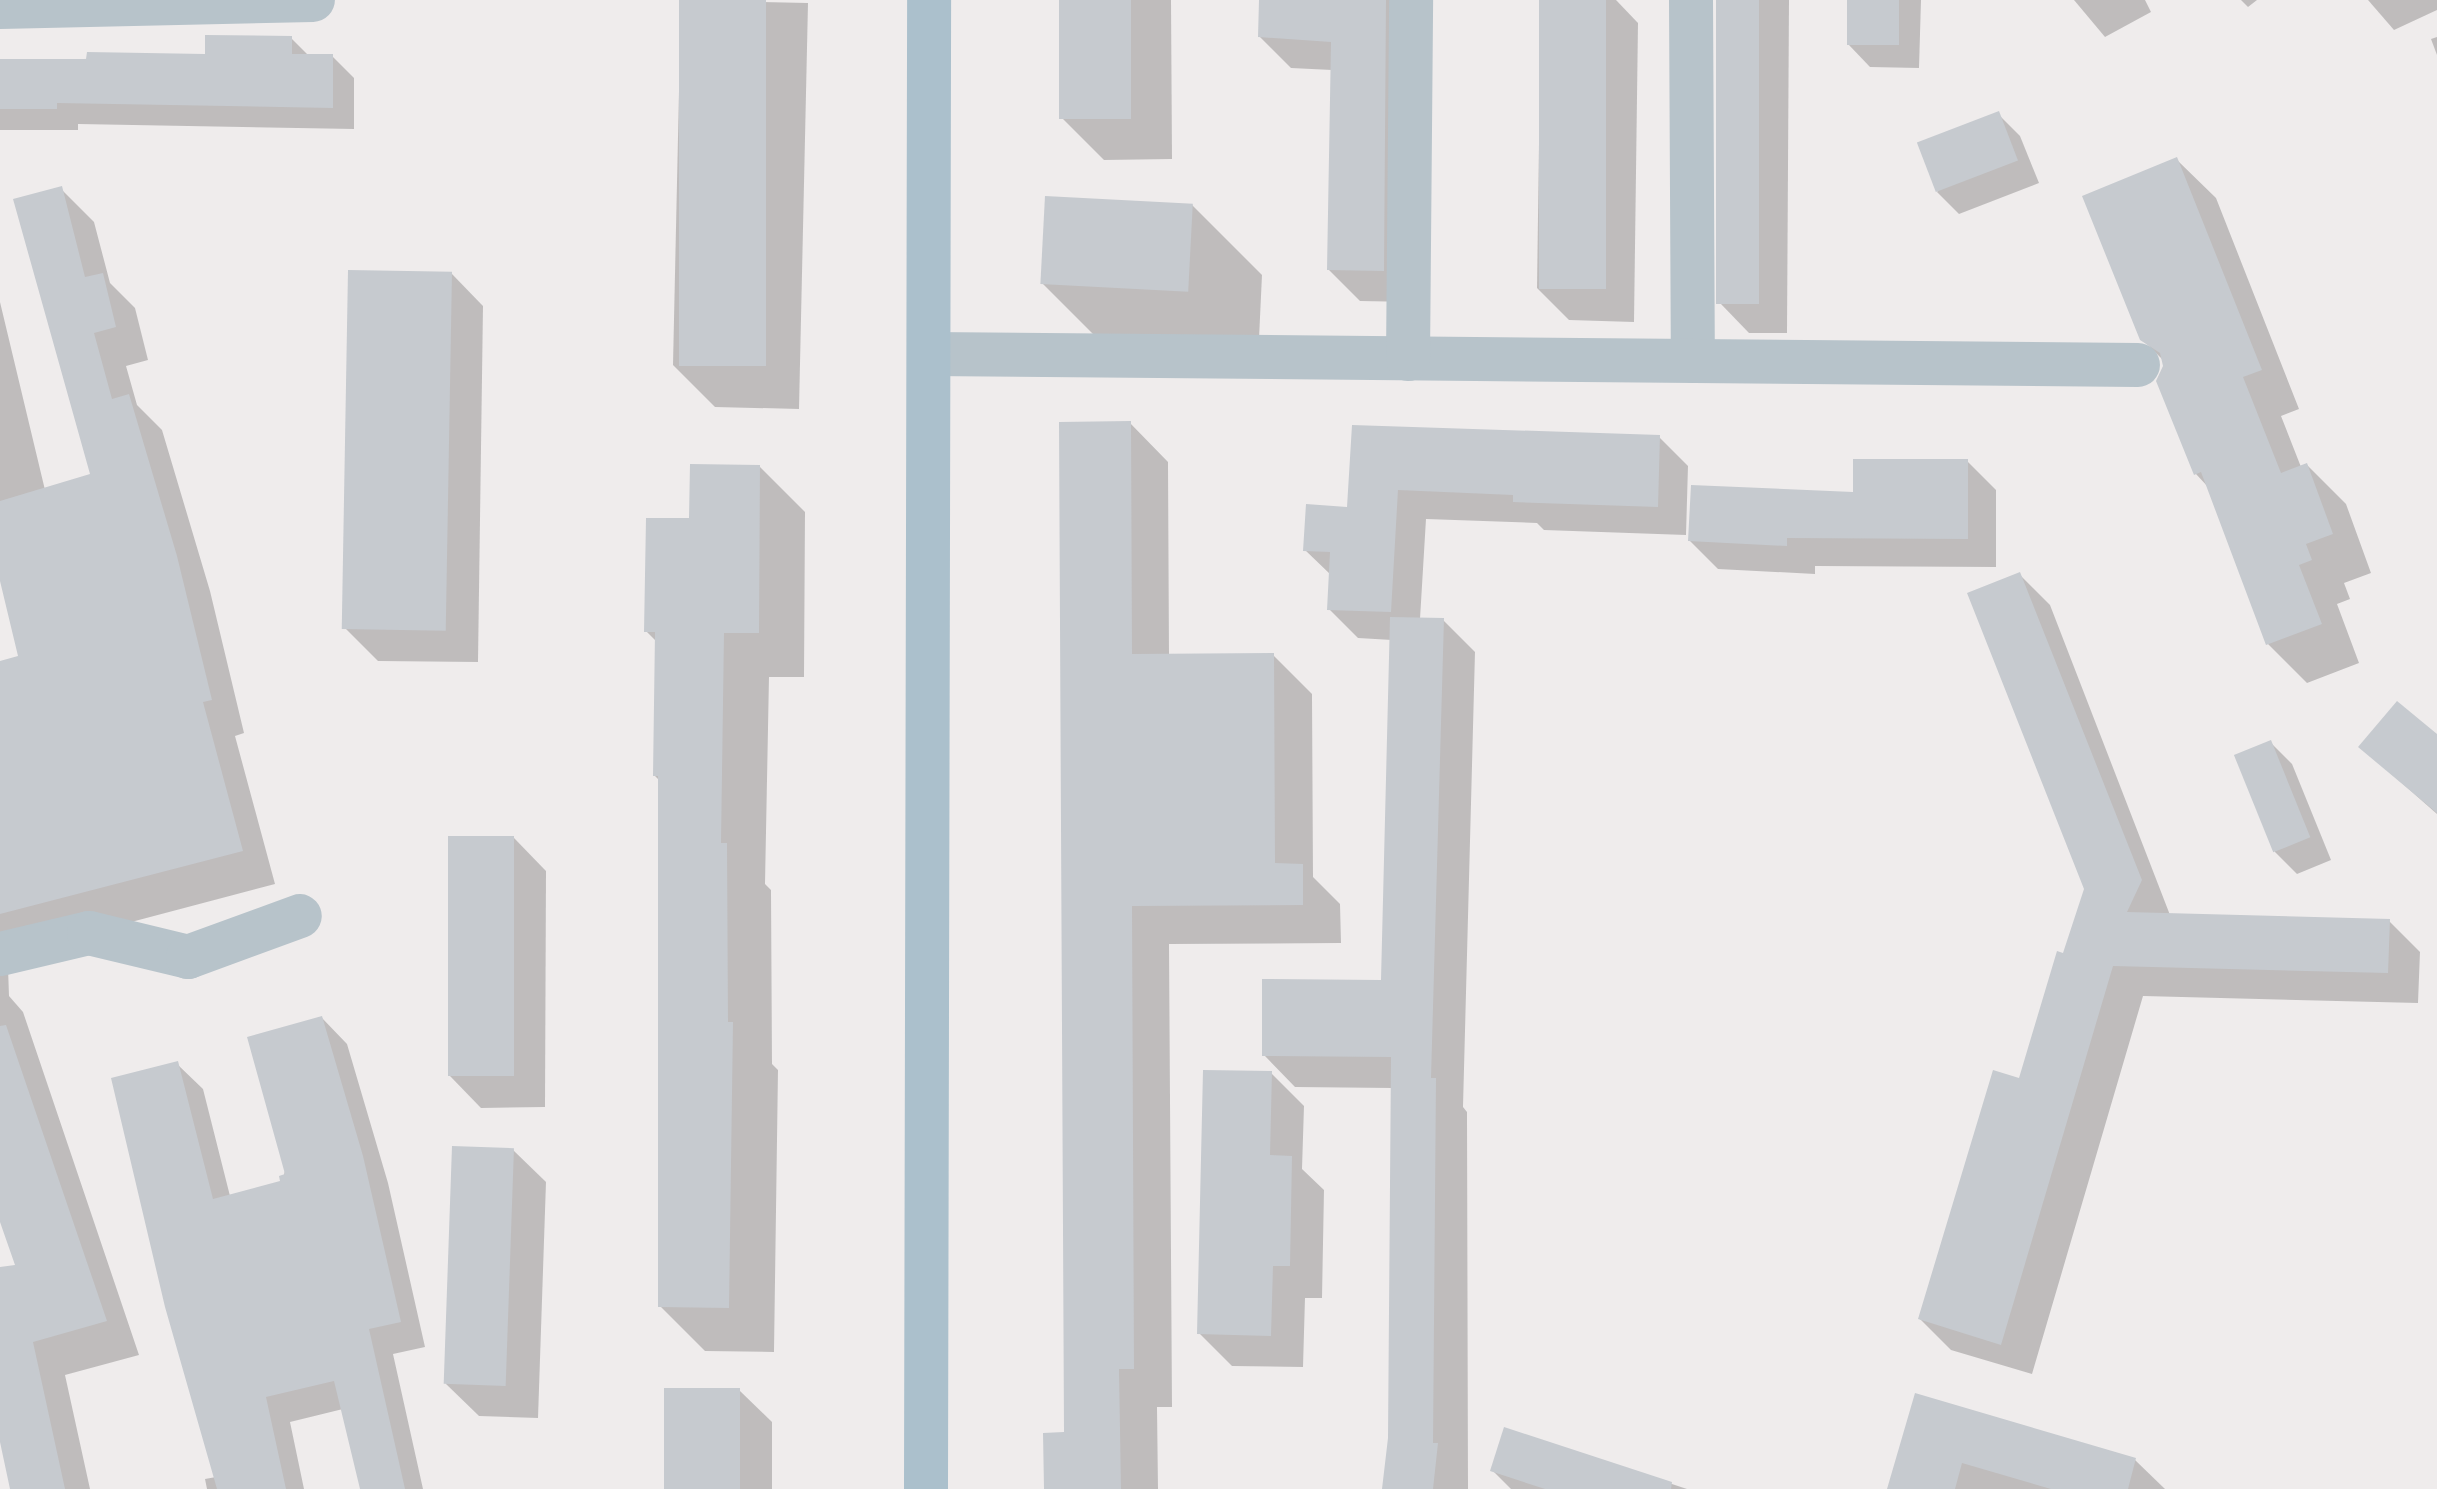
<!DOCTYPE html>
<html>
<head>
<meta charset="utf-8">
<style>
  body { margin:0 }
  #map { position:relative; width:2437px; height:1489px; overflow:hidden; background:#efecec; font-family:Figtree,sans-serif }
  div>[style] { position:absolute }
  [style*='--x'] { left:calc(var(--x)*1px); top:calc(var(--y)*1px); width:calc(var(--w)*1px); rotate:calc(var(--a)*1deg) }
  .shadow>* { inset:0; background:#0003 }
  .building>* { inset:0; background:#c6cacf; transform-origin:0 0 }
  .street>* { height:44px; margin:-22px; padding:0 22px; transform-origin:22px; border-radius:22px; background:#b7c3ca }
  .primary>* { height:44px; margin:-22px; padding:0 22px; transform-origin:22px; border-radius:22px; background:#abc0cc }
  span { translate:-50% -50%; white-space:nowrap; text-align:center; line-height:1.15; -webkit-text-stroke:7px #fff; paint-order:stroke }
</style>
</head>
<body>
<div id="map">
  <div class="shadow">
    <i style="clip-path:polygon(681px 0,808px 3px,799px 409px,715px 407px,673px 365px)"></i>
    <i style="clip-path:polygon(1061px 0,1171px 0,1172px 159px,1104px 160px,1062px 118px)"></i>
    <i style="clip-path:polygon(1261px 0,1425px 0,1414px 302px,1360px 301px,1329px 270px,1332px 70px,1291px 68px,1260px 37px)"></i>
    <i style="clip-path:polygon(1541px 0,1616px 0,1638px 23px,1634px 322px,1569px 320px,1537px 288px)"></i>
    <i style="clip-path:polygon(1718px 0,1789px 0,1787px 333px,1749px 333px,1720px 303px)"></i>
    <i style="clip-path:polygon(1849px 0,1921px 0,1919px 68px,1870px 67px,1848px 44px)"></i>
    <i style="clip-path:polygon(2074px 0,2145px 0,2151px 12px,2105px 37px)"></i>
    <i style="clip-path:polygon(2241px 0,2257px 0,2248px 7px)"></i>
    <i style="clip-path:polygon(2368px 0,2437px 0,2437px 10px,2394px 30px)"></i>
    <i style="clip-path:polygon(2437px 37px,2437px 55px,2431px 39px)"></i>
    <i style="clip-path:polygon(291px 38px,309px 56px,332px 56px,354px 78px,354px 129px,78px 124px,78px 130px,0 130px,0 61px,207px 56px)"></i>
    <i style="clip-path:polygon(1998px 114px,2020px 136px,2039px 183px,1959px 214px,1937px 192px)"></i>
    <i style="clip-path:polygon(2177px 160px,2216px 198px,2299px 409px,2281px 416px,2301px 467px,2307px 465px,2346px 504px,2371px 573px,2344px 583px,2350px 599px,2337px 604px,2359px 663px,2307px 683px,2268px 644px,2209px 488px,2196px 474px,2164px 361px,2142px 339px)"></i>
    <i style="clip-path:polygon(61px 189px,94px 222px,110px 283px,135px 308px,148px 360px,126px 366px,137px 405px,162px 430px,210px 591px,244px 733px,235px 736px,275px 884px,67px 939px,8px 967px,9px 996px,23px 1012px,139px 1355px,65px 1375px,90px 1489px,12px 1489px,0 1433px,0 1294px,24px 1287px,0 1215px,0 734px,56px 801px,0 573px,0 302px,45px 490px,93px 475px)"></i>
    <i style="clip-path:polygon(1192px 205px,1262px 275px,1258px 360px,1112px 353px,1042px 283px)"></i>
    <i style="clip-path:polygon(451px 273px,483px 306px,478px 662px,378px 661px,345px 628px)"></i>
    <i style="clip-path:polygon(1130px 423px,1168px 462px,1169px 656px,1273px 655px,1312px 694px,1313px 877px,1340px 904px,1341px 943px,1169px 944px,1172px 1407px,1157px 1407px,1158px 1489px,1046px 1489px,1066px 1434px)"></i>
    <i style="clip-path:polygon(1353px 427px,1659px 437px,1688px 466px,1686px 535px,1544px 530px,1537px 523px,1426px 519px,1420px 619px,1443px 620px,1475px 652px,1463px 1107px,1467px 1112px,1468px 1489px,1384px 1489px,1390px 1438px,1392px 1088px,1295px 1087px,1264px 1055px,1383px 982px,1392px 640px,1358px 638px,1329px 609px,1331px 575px,1305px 550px,1349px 509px)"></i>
    <i style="clip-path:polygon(1967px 461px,1996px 490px,1996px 567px,1815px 566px,1815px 574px,1718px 569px,1690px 541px)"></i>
    <i style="clip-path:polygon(760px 467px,805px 512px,804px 677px,769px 677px,765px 884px,771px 890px,772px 1064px,778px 1070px,774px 1352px,705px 1351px,660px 1306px,660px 781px,655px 776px,657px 642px,646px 631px,691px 520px)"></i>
    <i style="clip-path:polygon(2019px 574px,2050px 605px,2170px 915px,2389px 921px,2420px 952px,2418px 1003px,2143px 996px,2032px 1374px,1951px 1350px,1920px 1319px,2021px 1081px,2086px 889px)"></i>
    <i style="clip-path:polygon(2437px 737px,2437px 814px,2361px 747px)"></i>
    <i style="clip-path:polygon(2270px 742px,2292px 764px,2331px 860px,2297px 874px,2275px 852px)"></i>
    <i style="clip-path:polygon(514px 838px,546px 871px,545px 1107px,481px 1108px,449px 1075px)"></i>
    <i style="clip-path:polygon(322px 1018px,347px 1044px,388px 1183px,425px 1347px,393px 1354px,423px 1489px,362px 1489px,343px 1409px,290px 1422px,304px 1489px,207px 1489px,205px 1479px,216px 1477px,177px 1064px,203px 1089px,230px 1196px,282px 1183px)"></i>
    <i style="clip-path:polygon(1271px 1073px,1304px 1106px,1302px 1169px,1324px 1190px,1322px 1298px,1305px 1298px,1303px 1367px,1232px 1366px,1199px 1333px)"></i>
    <i style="clip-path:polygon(513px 1150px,546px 1182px,538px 1418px,479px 1416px,446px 1384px)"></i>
    <i style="clip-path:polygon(739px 1390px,772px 1422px,772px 1489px,666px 1489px)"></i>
    <i style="clip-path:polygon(1916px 1396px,2135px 1460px,2165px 1489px,1889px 1489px)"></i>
    <i style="clip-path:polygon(1506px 1429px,1687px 1489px,1511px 1489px,1492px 1470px)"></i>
  </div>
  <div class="building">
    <i style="left:679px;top:0;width:87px;height:366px"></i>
    <i style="left:1059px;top:0;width:72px;height:119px"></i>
    <i style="clip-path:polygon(1259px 0,1386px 0,1384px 271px,1327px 270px,1331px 42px,1258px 37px)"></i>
    <i style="left:1539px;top:0;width:67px;height:289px"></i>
    <i style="left:1716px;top:0;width:43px;height:304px"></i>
    <i style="left:1847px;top:0;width:52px;height:45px"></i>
    <i style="clip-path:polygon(205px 35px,292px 36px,292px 54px,333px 54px,333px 108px,57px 103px,57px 109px,0 109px,0 59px,86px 59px,87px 52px,205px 54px)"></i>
    <i style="left:1999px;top:111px;width:53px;height:88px;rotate:69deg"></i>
    <i style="clip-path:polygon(2177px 157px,2262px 370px,2243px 377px,2281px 473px,2307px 463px,2333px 534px,2306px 544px,2312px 560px,2299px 565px,2322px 624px,2266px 645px,2201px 472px,2194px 475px,2156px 381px,2163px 366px,2160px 353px,2140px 340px,2082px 196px)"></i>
    <i style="clip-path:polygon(62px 186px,85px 277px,103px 273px,116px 327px,94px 333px,112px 399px,129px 394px,177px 556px,212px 700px,203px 702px,243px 851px,0 914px,0 661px,18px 656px,0 581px,0 501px,90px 474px,13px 199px)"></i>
    <i style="left:1045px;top:196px;width:148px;height:88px;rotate:3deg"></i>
    <i style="left:348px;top:270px;width:104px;height:359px;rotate:1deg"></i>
    <i style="clip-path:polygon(1131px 421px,1132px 654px,1274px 653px,1275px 863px,1303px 864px,1303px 905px,1132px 906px,1134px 1369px,1119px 1369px,1121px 1489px,1044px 1489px,1043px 1433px,1064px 1432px,1059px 422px)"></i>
    <i style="clip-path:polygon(1352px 425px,1660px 435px,1658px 507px,1513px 502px,1513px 495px,1398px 490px,1391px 612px,1327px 610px,1330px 552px,1303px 551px,1306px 504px,1347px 507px)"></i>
    <i style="clip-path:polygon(1853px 459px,1968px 459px,1968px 539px,1787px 538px,1787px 546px,1688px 541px,1691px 485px,1853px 492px)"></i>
    <i style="clip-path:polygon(690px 464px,760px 465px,759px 633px,724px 633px,721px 843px,727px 843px,728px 1022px,733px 1022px,729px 1308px,658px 1307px,658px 776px,653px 776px,655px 632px,644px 632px,646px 518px,689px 518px)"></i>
    <i style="clip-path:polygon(2020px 572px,2142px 880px,2127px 912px,2390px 919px,2388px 973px,2113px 966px,2001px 1345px,1918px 1319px,1993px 1070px,2019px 1078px,2057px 951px,2063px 953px,2084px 889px,1967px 593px)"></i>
    <i style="clip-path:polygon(1390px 617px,1444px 618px,1431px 1078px,1436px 1078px,1433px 1443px,1438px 1443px,1433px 1489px,1382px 1489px,1388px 1438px,1391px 1057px,1262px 1056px,1262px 979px,1381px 980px)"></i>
    <i style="clip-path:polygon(2397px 701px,2437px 734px,2437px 813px,2358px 747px)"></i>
    <i style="left:2271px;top:740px;width:105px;height:40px;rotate:68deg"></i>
    <i style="left:448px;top:836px;width:66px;height:240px"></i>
    <i style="clip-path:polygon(322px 1016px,363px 1156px,401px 1322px,369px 1329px,405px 1489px,360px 1489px,334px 1381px,266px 1397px,286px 1489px,217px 1489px,165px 1307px,111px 1078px,178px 1061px,213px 1199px,280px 1181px,279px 1176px,285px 1174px,247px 1037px)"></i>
    <i style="clip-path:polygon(6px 1025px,107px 1321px,33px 1342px,65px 1489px,10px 1489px,0 1442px,0 1267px,15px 1265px,0 1222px,0 1026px)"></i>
    <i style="clip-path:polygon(1203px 1070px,1272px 1071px,1270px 1155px,1292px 1156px,1290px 1266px,1273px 1266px,1271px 1336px,1197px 1334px)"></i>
    <i style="left:452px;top:1146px;width:62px;height:238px;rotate:2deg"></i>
    <i style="left:740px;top:1388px;width:101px;height:76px;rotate:90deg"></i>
    <i style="clip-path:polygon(1915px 1393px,2136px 1458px,2128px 1489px,2051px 1489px,1962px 1463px,1955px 1489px,1887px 1489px)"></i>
    <i style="clip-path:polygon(1504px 1427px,1672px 1482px,1671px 1489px,1545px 1489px,1490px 1471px)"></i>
  </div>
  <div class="street">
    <i style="--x:1691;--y:0;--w:361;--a:89.7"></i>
    <i style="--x:0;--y:7;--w:313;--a:-1.3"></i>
    <i style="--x:930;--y:354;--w:1208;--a:0.52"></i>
    <i style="--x:1408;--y:359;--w:359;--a:-89.5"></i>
    <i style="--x:0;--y:954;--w:91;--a:-13.3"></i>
    <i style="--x:89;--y:933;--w:102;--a:13.6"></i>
    <i style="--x:188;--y:957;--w:119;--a:-20.1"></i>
  </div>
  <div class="primary">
    <i style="--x:926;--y:1489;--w:1489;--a:-89.88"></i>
  </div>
</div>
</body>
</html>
